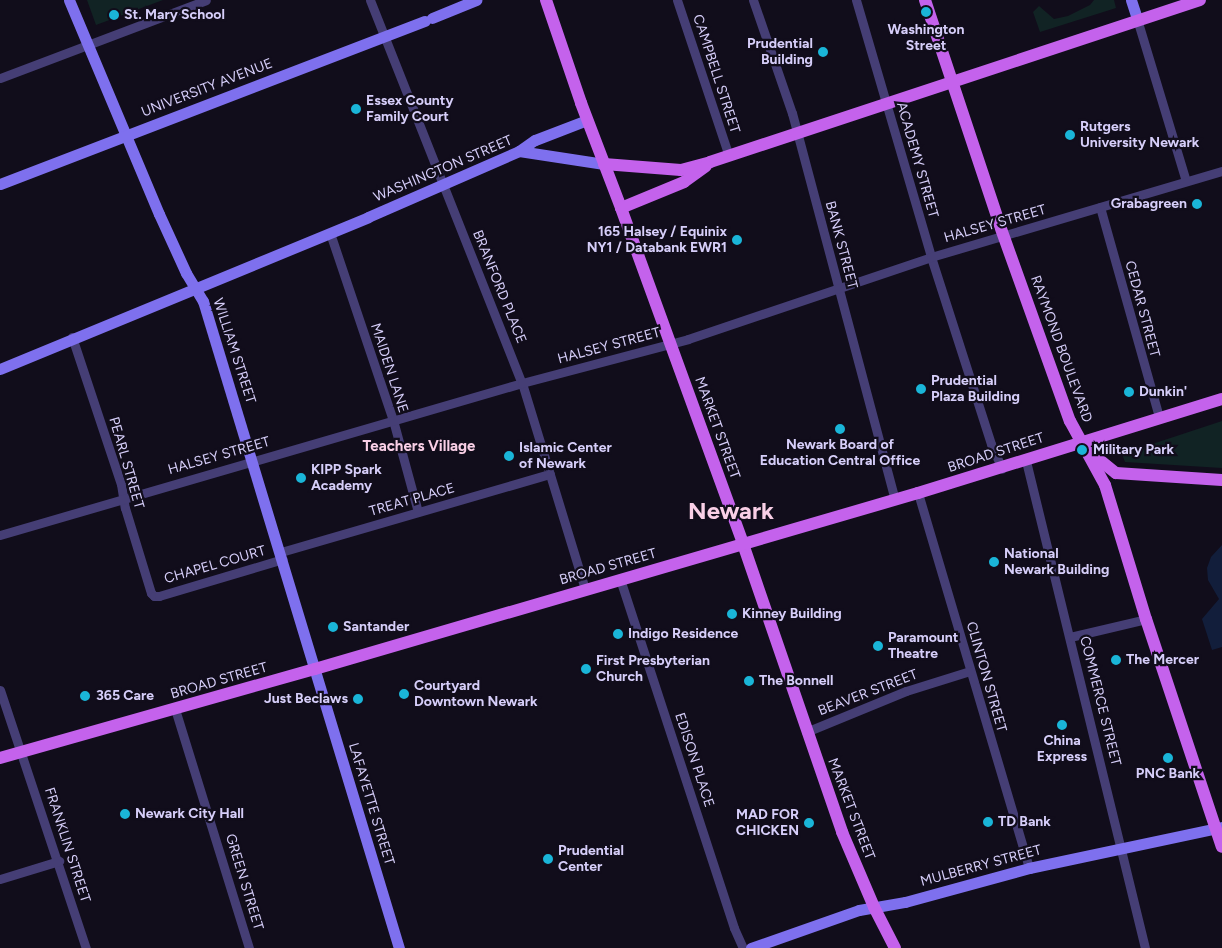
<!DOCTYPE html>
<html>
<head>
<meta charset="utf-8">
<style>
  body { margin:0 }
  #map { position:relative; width:1222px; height:948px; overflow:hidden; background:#110d1b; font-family:Figtree,sans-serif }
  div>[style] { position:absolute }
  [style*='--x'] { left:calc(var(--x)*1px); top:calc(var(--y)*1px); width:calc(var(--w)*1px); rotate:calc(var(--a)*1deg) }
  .green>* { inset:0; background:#112324 }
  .water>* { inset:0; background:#121e3b }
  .street>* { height:9px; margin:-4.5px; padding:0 4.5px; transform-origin:4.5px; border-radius:4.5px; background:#453e75 }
  .secondary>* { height:11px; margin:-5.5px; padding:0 5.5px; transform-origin:5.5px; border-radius:5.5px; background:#7e70ee }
  .primary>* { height:12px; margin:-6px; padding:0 6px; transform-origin:6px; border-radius:6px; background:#c462ec }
  .dots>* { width:14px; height:14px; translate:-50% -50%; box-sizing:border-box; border:2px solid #110d1b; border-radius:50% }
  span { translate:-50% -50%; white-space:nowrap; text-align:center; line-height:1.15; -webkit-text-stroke:4.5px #110d1b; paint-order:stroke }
  .poi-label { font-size:14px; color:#d6cef9; font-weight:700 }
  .left { translate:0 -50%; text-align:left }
  .right { translate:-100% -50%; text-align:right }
  .street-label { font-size:14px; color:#d6cef9 }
  .neighbourhood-label { font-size:15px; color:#f9cfe6; font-weight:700 }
  .town-label { font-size:24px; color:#f9cfe6; font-weight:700 }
</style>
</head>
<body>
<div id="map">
  <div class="green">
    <i style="clip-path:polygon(87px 0,163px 0,96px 25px)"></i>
    <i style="clip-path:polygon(1094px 0,1114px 0,1116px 8px,1040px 32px,1033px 12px,1039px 6px,1054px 19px,1068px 16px,1090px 5px)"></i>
    <i style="clip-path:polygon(1222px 421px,1222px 468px,1125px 462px,1122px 454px)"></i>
  </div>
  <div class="water">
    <i style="clip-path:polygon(1222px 545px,1222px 647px,1212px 650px,1202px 619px,1219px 599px,1208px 580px,1207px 568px,1211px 557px)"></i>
  </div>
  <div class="street">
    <i style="--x:370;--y:0;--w:412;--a:68.4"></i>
    <i style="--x:522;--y:383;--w:215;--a:73"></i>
    <i style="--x:677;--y:0;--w:164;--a:71.6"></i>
    <i style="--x:753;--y:0;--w:120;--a:71"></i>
    <i style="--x:792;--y:113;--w:400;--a:75.1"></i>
    <i style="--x:856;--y:0;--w:268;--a:73.7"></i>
    <i style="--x:931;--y:257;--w:196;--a:72.2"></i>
    <i style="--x:991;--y:444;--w:27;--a:66"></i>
    <i style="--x:1137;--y:19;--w:169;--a:73.2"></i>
    <i style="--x:0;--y:78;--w:220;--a:-20.7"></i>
    <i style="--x:1100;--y:207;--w:218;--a:74.3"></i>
    <i style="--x:330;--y:233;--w:197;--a:71.4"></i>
    <i style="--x:393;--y:420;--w:95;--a:74.8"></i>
    <i style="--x:72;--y:337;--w:155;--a:71.6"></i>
    <i style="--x:121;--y:484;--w:24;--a:81"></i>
    <i style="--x:125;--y:508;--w:89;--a:73"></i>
    <i style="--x:151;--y:593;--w:4;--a:45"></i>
    <i style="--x:154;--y:596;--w:5;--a:0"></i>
    <i style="--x:159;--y:596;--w:129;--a:-16.6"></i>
    <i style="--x:1026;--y:461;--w:501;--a:76.27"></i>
    <i style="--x:918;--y:493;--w:391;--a:73.5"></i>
    <i style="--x:0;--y:535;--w:544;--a:-16.23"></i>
    <i style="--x:522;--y:383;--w:172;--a:-14.8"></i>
    <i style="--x:688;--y:339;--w:256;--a:-18.6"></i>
    <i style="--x:931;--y:257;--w:303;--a:-16.5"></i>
    <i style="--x:281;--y:552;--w:280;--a:-16.2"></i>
    <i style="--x:620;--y:579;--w:367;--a:71.9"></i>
    <i style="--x:734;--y:928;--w:22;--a:66"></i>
    <i style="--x:1070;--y:637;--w:78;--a:-13.3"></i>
    <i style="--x:0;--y:690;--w:272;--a:71.6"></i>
    <i style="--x:175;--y:709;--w:250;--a:72.8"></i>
    <i style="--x:806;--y:732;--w:108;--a:-22.3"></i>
    <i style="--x:906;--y:691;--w:67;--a:-17.4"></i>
    <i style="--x:0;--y:879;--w:62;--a:-17"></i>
  </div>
  <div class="secondary">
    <i style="--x:69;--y:0;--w:232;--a:67.2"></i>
    <i style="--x:159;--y:214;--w:65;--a:65.4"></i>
    <i style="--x:186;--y:273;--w:33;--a:59"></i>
    <i style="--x:203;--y:301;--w:676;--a:73.15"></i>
    <i style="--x:1131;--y:0;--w:20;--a:72"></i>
    <i style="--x:432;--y:18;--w:48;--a:-22.2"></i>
    <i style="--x:519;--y:151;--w:86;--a:8.7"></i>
    <i style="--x:0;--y:184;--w:455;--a:-21"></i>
    <i style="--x:0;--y:369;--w:398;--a:-22.4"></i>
    <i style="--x:368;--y:217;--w:165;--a:-23.6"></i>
    <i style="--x:519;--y:151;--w:19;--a:-35"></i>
    <i style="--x:535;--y:140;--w:56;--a:-21"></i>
    <i style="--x:751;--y:948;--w:114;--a:-19.4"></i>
    <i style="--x:859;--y:910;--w:47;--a:-9.9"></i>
    <i style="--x:905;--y:902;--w:129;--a:-15.3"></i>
    <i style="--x:1029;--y:868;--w:197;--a:-12"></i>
  </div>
  <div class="primary">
    <i style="--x:546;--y:0;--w:109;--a:71.2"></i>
    <i style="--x:581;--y:103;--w:112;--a:69.1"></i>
    <i style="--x:621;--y:208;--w:357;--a:70"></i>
    <i style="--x:743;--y:544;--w:305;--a:71"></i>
    <i style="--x:842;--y:832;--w:82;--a:66.9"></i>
    <i style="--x:874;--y:907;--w:46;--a:62.9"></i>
    <i style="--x:925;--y:0;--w:238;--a:71.6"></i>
    <i style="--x:1000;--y:226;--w:207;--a:70.3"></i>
    <i style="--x:1070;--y:421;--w:73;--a:61.3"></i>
    <i style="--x:1105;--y:485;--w:140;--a:73"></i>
    <i style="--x:1146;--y:619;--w:240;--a:71.6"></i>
    <i style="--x:604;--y:164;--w:77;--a:4.5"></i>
    <i style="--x:681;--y:170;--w:30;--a:-15"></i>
    <i style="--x:710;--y:162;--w:516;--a:-18.29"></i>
    <i style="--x:621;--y:208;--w:68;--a:-22.4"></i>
    <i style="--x:684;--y:182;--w:27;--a:-36"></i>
    <i style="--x:1091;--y:453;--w:32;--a:39"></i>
    <i style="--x:1116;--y:473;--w:106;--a:3.8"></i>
    <i style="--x:0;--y:758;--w:327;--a:-15.8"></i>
    <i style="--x:315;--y:669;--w:628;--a:-16.27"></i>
    <i style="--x:918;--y:493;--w:318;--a:-17.2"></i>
  </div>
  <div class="dots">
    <i style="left:926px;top:12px;background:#1ab5d8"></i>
    <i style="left:114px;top:15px;background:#1ab5d8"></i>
    <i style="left:823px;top:52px;background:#1ab5d8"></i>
    <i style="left:356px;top:109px;background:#1ab5d8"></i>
    <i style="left:1070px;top:135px;background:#1ab5d8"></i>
    <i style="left:1197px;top:204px;background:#1ab5d8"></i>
    <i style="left:737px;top:240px;background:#1ab5d8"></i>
    <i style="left:921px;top:389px;background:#1ab5d8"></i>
    <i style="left:1129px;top:392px;background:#1ab5d8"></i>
    <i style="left:840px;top:429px;background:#1ab5d8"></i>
    <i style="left:1082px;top:450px;background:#1ab5d8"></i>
    <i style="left:509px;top:456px;background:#1ab5d8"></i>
    <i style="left:301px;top:478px;background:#1ab5d8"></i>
    <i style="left:994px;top:562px;background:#1ab5d8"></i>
    <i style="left:732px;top:614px;background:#1ab5d8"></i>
    <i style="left:333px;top:627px;background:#1ab5d8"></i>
    <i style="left:618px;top:634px;background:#1ab5d8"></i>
    <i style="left:878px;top:646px;background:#1ab5d8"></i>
    <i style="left:1116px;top:660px;background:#1ab5d8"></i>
    <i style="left:586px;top:669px;background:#1ab5d8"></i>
    <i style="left:749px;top:681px;background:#1ab5d8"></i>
    <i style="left:404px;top:694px;background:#1ab5d8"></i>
    <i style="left:85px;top:696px;background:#1ab5d8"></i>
    <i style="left:358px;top:699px;background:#1ab5d8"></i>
    <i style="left:1062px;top:725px;background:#1ab5d8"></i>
    <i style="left:1168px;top:758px;background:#1ab5d8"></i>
    <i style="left:125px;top:814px;background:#1ab5d8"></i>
    <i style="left:988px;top:822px;background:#1ab5d8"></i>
    <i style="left:809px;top:823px;background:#1ab5d8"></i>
    <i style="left:548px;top:859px;background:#1ab5d8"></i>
  </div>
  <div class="poi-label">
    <span class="left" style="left:124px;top:15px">St. Mary School</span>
    <span style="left:926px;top:38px">Washington<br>Street</span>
    <span class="right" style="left:813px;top:52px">Prudential<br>Building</span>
    <span class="left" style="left:366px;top:109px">Essex County<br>Family Court</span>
    <span class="left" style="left:1080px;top:135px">Rutgers<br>University Newark</span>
    <span class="right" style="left:1187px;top:204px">Grabagreen</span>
    <span class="right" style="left:727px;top:240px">165 Halsey / Equinix<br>NY1 / Databank EWR1</span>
    <span class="left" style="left:931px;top:389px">Prudential<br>Plaza Building</span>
    <span class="left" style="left:1139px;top:392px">Dunkin'</span>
    <span style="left:840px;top:453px">Newark Board of<br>Education Central Office</span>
    <span class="left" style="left:519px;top:456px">Islamic Center<br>of Newark</span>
    <span class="left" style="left:1093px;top:450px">Military Park</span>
    <span class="left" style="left:311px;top:478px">KIPP Spark<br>Academy</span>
    <span class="left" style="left:1004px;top:562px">National<br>Newark Building</span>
    <span class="left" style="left:742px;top:614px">Kinney Building</span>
    <span class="left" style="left:343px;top:627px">Santander</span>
    <span class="left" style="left:628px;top:634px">Indigo Residence</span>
    <span class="left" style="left:888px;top:646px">Paramount<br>Theatre</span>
    <span class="left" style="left:1126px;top:660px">The Mercer</span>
    <span class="left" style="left:596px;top:669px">First Presbyterian<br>Church</span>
    <span class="left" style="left:759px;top:681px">The Bonnell</span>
    <span class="left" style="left:414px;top:694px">Courtyard<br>Downtown Newark</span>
    <span class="left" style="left:96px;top:696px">365 Care</span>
    <span class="right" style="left:348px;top:699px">Just Beclaws</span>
    <span style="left:1062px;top:749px">China<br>Express</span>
    <span style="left:1168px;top:774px">PNC Bank</span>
    <span class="left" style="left:135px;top:814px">Newark City Hall</span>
    <span class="right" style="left:799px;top:823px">MAD FOR<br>CHICKEN</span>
    <span class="left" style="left:998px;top:822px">TD Bank</span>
    <span class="left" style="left:558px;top:859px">Prudential<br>Center</span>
  </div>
  <div class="street-label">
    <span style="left:716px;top:74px;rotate:72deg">CAMPBELL STREET</span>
    <span style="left:207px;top:88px;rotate:-21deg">UNIVERSITY AVENUE</span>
    <span style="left:917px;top:160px;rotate:74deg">ACADEMY STREET</span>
    <span style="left:443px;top:169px;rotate:-23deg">WASHINGTON STREET</span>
    <span style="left:995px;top:224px;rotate:-16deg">HALSEY STREET</span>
    <span style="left:841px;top:245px;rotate:75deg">BANK STREET</span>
    <span style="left:499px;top:287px;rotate:68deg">BRANFORD PLACE</span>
    <span style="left:1142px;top:309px;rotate:75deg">CEDAR STREET</span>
    <span style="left:609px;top:346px;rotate:-15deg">HALSEY STREET</span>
    <span style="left:1061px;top:349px;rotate:70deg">RAYMOND BOULEVARD</span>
    <span style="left:234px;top:351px;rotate:72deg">WILLIAM STREET</span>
    <span style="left:389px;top:368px;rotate:72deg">MAIDEN LANE</span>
    <span style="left:717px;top:428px;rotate:70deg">MARKET STREET</span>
    <span style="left:996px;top:453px;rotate:-18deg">BROAD STREET</span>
    <span style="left:219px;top:456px;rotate:-16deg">HALSEY STREET</span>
    <span style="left:126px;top:463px;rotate:74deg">PEARL STREET</span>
    <span style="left:412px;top:500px;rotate:-16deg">TREAT PLACE</span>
    <span style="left:215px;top:565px;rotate:-16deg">CHAPEL COURT</span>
    <span style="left:608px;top:567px;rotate:-16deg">BROAD STREET</span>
    <span style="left:986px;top:677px;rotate:74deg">CLINTON STREET</span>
    <span style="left:219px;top:681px;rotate:-16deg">BROAD STREET</span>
    <span style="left:868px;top:693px;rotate:-21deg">BEAVER STREET</span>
    <span style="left:1100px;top:701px;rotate:76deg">COMMERCE STREET</span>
    <span style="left:694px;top:760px;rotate:72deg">EDISON PLACE</span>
    <span style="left:371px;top:804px;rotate:73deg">LAFAYETTE STREET</span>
    <span style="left:851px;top:809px;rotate:69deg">MARKET STREET</span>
    <span style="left:67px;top:845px;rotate:72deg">FRANKLIN STREET</span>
    <span style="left:981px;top:866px;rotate:-15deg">MULBERRY STREET</span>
    <span style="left:244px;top:882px;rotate:73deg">GREEN STREET</span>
  </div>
  <div class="neighbourhood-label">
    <span style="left:419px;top:447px">Teachers Village</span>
  </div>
  <div class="town-label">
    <span style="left:731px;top:511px">Newark</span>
  </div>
</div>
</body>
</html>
